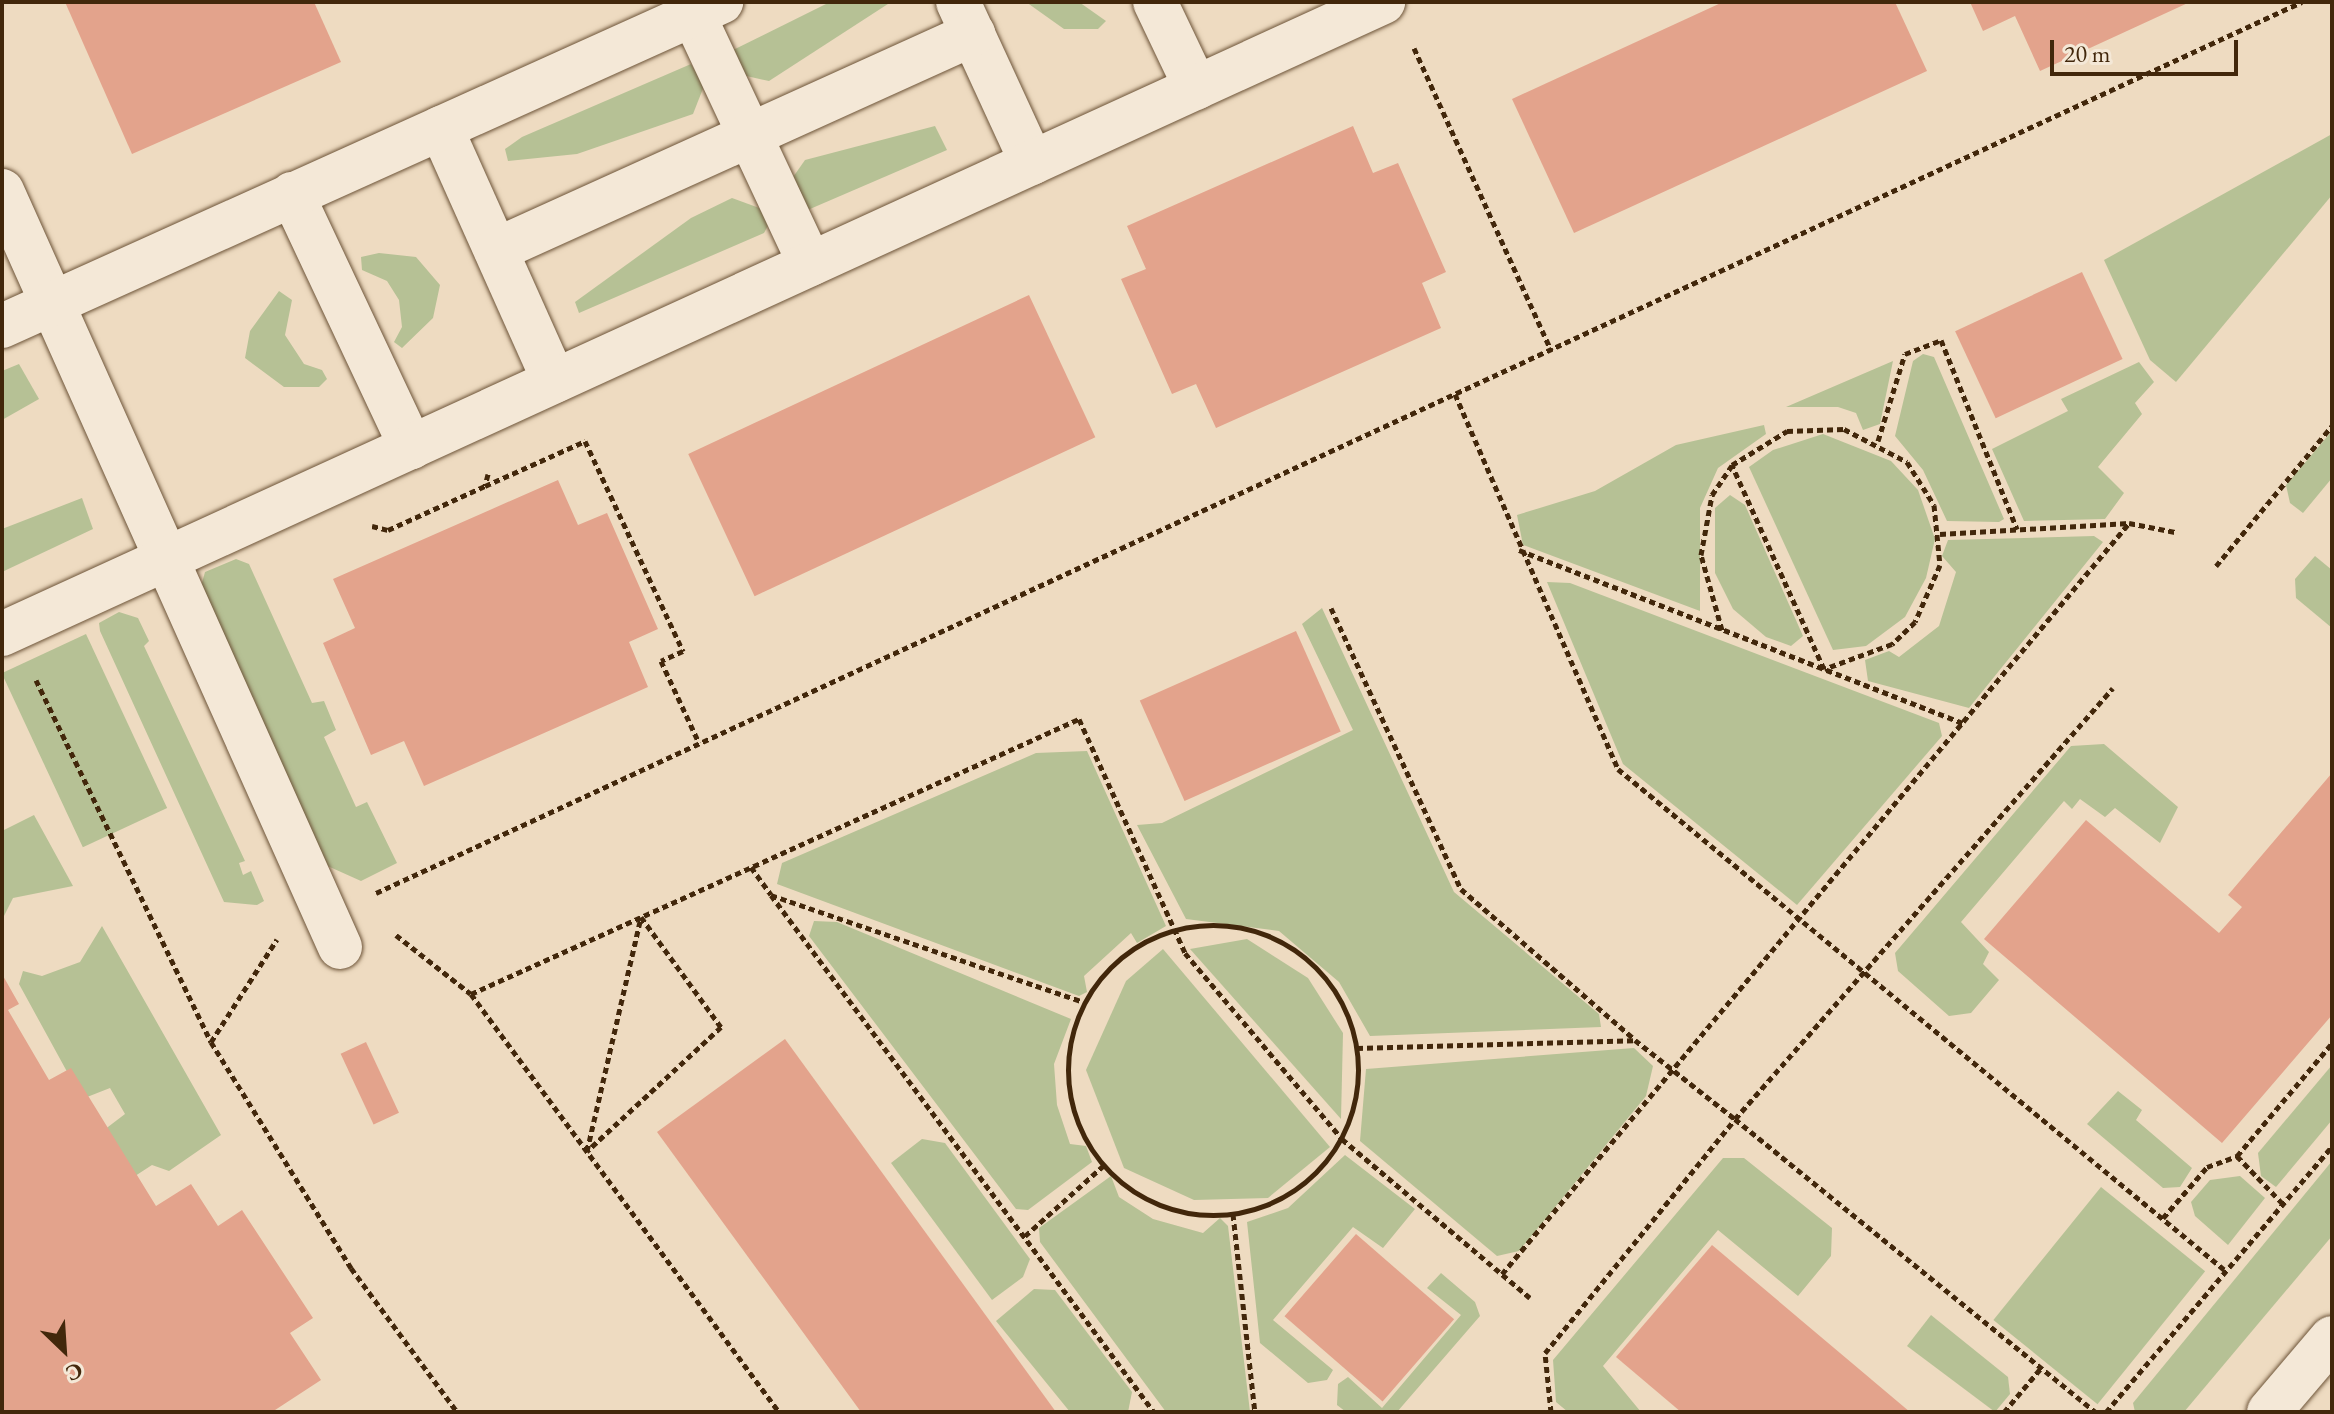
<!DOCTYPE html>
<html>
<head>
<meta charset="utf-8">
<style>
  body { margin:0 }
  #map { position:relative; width:2334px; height:1414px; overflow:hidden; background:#eedbc1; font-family:"EB Garamond",serif }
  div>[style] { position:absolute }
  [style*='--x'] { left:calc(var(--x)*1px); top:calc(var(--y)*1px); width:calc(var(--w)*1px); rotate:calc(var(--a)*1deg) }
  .green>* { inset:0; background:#b6c195; transform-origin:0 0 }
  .building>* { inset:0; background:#e3a38c; transform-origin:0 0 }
  .path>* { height:5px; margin-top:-2.5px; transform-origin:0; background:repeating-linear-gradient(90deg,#42270b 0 6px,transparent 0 10px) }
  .path>.ring { margin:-2.5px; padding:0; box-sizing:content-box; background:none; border:5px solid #42270b; border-radius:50% }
  .roads { filter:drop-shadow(0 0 2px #6d5438) drop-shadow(0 0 2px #6d5438) }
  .pedestrian>* { height:44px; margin:-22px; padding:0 22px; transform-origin:22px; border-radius:22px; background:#f4e8d7 }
  .minor>* { height:44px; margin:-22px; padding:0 22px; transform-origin:22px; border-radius:22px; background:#f4e8d7 }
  span { translate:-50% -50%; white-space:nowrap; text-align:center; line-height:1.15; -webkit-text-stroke:6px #f4e8d7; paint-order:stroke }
  .frame { position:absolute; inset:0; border:4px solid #42270b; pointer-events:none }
  .north { position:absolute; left:24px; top:1310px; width:80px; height:80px; -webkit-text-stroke:6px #f4e8d7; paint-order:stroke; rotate:155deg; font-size:22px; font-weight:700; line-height:32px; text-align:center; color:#42270b }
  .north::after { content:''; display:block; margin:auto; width:28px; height:36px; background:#42270b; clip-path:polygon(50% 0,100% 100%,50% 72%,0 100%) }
  .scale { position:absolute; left:2050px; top:40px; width:188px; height:36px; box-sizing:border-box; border:4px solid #42270b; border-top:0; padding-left:10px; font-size:24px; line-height:28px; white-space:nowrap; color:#42270b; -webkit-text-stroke:6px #f4e8d7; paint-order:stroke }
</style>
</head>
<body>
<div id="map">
  <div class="green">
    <i style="clip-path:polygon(830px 2px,891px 2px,769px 81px,742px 75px,729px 52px)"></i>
    <i style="clip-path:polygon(1026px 2px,1079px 2px,1106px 21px,1098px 29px,1064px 29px)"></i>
    <i style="clip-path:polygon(691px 64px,704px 86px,693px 114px,577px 154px,508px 161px,505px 149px,522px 137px)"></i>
    <i style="clip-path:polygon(935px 126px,947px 150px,803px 212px,791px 180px,805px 160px)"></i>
    <i style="clip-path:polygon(2332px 134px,2332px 195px,2176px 382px,2150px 360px,2104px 260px)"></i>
    <i style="clip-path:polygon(732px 198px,762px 209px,770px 222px,764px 233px,579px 313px,575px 302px,691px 218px)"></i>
    <i style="clip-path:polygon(379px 253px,416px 257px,440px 285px,433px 318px,402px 348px,394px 342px,402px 327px,399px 300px,387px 281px,362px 270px,361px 257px)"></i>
    <i style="clip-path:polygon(279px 291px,292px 300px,285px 335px,304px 364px,322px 370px,327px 379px,319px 387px,284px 387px,245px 358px,250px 331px)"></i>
    <i style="clip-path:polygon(1923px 354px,1934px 357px,2004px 519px,1999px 522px,1947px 521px,1923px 470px,1895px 436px,1913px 361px)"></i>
    <i style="clip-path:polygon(1893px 361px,1880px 424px,1863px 430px,1856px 413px,1838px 407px,1786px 407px)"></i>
    <i style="clip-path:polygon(2139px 362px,2154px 382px,2135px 403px,2142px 414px,2098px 467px,2124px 493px,2105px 519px,2024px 521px,1992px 449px,2068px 411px,2061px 399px)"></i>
    <i style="clip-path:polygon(19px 364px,39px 399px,2px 420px,2px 371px)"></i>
    <i style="clip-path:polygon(1764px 425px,1766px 434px,1718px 468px,1700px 508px,1700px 611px,1523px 545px,1517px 515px,1595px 491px,1676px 445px)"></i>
    <i style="clip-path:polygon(2332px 431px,2332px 478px,2303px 513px,2290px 503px,2286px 485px)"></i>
    <i style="clip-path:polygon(1823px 434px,1891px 461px,1918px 490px,1935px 539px,1926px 578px,1905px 617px,1866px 646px,1833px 650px,1749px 467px,1773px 450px)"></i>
    <i style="clip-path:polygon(1730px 495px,1745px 505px,1803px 636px,1791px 646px,1766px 637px,1733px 609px,1715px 573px,1715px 508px)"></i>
    <i style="clip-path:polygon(82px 498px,93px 529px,2px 572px,2px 529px)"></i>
    <i style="clip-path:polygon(2094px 536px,2103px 542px,1969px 708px,1868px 681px,1865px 660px,1889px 651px,1899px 657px,1939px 626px,1956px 572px,1942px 556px,1948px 540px)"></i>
    <i style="clip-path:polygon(2315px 556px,2332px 570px,2332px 628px,2296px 598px,2295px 579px)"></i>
    <i style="clip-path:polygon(236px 559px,249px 564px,312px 703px,324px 701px,336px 730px,324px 737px,356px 807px,367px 802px,397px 863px,361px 881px,312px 859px,253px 697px,243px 699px,198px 597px,205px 572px)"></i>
    <i style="clip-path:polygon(1547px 582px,1570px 583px,1939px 723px,1942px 736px,1797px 905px,1623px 764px)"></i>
    <i style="clip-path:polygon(1322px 608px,1454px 892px,1599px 1014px,1601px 1027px,1370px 1036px,1339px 982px,1279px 931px,1186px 919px,1137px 825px,1162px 823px,1353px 730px,1302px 624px)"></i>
    <i style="clip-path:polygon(119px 612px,138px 618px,149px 641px,144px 646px,245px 861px,239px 863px,243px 875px,251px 871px,264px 901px,257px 905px,224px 902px,100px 631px,99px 623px)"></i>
    <i style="left:86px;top:634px;width:192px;height:93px;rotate:65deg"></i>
    <i style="clip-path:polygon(2104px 744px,2178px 807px,2160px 843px,2115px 808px,2105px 817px,2080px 799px,2072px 809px,2064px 801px,1961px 922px,1989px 952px,1983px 964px,1999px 980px,1971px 1013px,1949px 1016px,1898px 971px,1895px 953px,2071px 746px)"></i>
    <i style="clip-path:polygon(1087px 751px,1166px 926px,1137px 943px,1131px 933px,1084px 976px,1087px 992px,1079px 996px,777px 884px,782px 863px,1036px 753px)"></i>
    <i style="clip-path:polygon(34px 815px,73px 886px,13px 898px,2px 920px,2px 831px)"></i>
    <i style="clip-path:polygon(814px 921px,837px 922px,1071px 1019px,1054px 1064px,1057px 1105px,1070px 1144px,1086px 1146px,1092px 1162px,1028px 1210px,1016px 1209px,809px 936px)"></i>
    <i style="clip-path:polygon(102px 926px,221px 1135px,169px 1171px,152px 1165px,132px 1178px,104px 1130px,125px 1114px,110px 1088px,82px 1099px,19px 984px,23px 971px,42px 976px,80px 962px)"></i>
    <i style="clip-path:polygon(1247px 939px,1308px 978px,1343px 1033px,1341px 1119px,1190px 949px)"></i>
    <i style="clip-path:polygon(1163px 949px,1330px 1147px,1268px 1198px,1194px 1200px,1124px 1168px,1086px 1070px,1126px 981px)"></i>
    <i style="clip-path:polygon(1634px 1048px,1653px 1066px,1646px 1096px,1519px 1251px,1497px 1256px,1360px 1141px,1366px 1069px)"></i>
    <i style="clip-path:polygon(2332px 1065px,2332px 1120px,2276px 1187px,2261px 1176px,2258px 1153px)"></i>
    <i style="clip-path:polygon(2118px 1091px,2142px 1110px,2136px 1120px,2192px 1168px,2180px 1187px,2163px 1188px,2087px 1124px)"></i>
    <i style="clip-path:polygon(922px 1139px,945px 1143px,1030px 1259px,1023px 1277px,992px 1300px,891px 1163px)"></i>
    <i style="clip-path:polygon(1345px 1155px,1415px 1209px,1383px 1248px,1353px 1227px,1273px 1320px,1333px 1370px,1327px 1380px,1308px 1383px,1260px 1343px,1247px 1222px,1288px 1208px)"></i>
    <i style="clip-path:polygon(1723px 1158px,1744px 1158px,1832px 1228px,1831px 1256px,1798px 1296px,1718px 1230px,1603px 1366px,1641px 1412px,1568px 1412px,1556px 1402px,1553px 1360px)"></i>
    <i style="clip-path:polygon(2332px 1161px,2332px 1236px,2184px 1412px,2135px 1412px,2133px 1403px)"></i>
    <i style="clip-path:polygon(1111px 1176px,1119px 1197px,1153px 1219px,1203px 1233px,1220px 1218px,1228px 1226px,1250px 1412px,1166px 1412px,1040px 1242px,1039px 1228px)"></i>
    <i style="clip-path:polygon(2240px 1176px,2265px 1198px,2228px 1245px,2195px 1216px,2191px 1202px,2210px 1180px)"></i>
    <i style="left:2101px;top:1187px;width:134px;height:171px;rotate:39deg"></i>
    <i style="clip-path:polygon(1441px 1273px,1475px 1302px,1480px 1316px,1397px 1412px,1346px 1412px,1337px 1405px,1338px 1384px,1348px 1377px,1382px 1408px,1461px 1315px,1427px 1288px)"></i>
    <i style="clip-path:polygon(1034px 1289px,1055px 1290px,1132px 1392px,1128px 1412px,1070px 1412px,996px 1321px)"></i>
    <i style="clip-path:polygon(1931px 1315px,2008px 1377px,2010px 1394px,1995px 1412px,1907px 1346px)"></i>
  </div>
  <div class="building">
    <i style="clip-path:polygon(65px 2px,314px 2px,341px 62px,132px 154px)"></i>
    <i style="clip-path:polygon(1723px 2px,1895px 2px,1927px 71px,1574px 233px,1512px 99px)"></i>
    <i style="clip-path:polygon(1970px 2px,2190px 2px,2040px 71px,2015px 16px,1983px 31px)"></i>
    <i style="clip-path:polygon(1353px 126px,1373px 173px,1398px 163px,1446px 272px,1422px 283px,1441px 328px,1216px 428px,1196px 384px,1172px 394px,1121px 279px,1146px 269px,1127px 226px)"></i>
    <i style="left:2082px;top:272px;width:96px;height:140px;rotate:65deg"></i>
    <i style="left:1029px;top:295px;width:157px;height:376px;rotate:65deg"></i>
    <i style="clip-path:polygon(558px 480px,578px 525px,607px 513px,658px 629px,629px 642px,648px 687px,424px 786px,404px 741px,371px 755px,323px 643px,355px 628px,333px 579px)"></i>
    <i style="left:1296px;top:631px;width:110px;height:171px;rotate:66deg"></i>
    <i style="clip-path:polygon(2332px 773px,2332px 1015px,2222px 1143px,1984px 939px,2086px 820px,2219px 933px,2242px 907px,2228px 895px)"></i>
    <i style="clip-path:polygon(2px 974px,19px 1004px,8px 1010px,49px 1080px,71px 1068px,156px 1206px,191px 1184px,218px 1226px,242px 1210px,313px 1318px,290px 1333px,321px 1380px,272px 1412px,2px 1412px)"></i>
    <i style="clip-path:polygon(785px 1039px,1056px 1412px,861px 1412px,657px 1132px)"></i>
    <i style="left:366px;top:1042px;width:78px;height:28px;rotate:65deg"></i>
    <i style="left:1356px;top:1234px;width:130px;height:109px;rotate:41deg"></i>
    <i style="clip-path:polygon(1712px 1245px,1910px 1412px,1681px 1412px,1616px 1357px)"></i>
  </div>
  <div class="path">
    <i style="--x:1414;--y:48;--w:332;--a:65.6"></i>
    <i style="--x:1455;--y:394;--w:409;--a:66.5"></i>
    <i style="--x:1618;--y:769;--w:788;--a:39.55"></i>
    <i style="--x:1878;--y:441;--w:91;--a:-72.8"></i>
    <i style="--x:1905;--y:354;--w:39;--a:-21"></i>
    <i style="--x:1941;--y:340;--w:204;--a:68.1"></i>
    <i style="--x:488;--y:474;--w:12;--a:104"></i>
    <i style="--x:485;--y:486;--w:110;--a:-24.2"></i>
    <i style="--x:585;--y:441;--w:232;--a:65"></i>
    <i style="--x:683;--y:651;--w:24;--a:156"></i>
    <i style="--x:661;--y:661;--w:90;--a:65.1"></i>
    <i style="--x:372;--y:526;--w:16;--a:14"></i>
    <i style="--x:388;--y:530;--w:107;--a:-24.4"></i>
    <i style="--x:1940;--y:534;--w:189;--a:-3.3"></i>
    <i style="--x:2129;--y:523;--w:47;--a:11.1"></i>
    <i style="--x:1519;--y:550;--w:476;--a:21.3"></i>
    <i style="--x:2216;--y:566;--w:182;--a:-50.4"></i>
    <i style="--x:1331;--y:608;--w:310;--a:65.2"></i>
    <i style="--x:1461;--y:889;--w:229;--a:40.9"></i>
    <i style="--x:1722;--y:630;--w:78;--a:-105.6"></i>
    <i style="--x:1701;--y:555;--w:61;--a:-79.6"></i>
    <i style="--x:1712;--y:495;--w:36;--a:-56"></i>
    <i style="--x:1732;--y:465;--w:65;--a:-31.7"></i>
    <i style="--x:1787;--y:431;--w:57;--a:-2"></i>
    <i style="--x:1844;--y:429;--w:71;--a:27.6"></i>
    <i style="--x:1907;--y:462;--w:51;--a:57.9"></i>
    <i style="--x:1934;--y:505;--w:60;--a:84.3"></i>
    <i style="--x:1940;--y:565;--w:62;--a:113.7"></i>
    <i style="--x:1915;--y:622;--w:32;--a:136"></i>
    <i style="--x:1892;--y:644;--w:72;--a:159.8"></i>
    <i style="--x:1824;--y:669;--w:224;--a:-114.3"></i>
    <i style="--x:36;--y:680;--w:402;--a:64.2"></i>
    <i style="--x:211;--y:1042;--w:266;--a:58.2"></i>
    <i style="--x:351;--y:1268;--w:179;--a:53.6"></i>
    <i style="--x:751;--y:867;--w:34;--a:54"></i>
    <i style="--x:771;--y:895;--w:331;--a:18.9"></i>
    <i style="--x:376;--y:893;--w:2122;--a:-24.83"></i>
    <i style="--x:771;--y:895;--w:643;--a:53.47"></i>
    <i style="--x:641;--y:917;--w:136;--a:54"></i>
    <i style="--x:721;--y:1027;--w:183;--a:137.2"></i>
    <i style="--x:587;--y:1151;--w:240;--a:-77"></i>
    <i class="ring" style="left:1068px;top:925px;width:285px;height:285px"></i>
    <i style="--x:396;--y:935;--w:95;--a:38.2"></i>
    <i style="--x:471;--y:994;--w:519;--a:53.62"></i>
    <i style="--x:471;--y:994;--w:667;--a:-24.34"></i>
    <i style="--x:1079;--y:719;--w:257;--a:65.6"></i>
    <i style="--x:1185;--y:953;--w:243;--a:49.8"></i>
    <i style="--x:1342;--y:1139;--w:246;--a:40.2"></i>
    <i style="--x:211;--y:1042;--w:122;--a:-57.3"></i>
    <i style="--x:1357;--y:1048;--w:278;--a:-1.6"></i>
    <i style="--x:1635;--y:1040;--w:127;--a:38.3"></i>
    <i style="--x:1735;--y:1119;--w:573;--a:-48.75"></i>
    <i style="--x:2237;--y:1156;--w:66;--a:46.2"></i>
    <i style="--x:1233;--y:1214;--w:199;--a:83.7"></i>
    <i style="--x:2163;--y:1218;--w:67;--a:-49.2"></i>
    <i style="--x:2207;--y:1167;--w:32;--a:-20"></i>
    <i style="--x:2237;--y:1156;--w:148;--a:-49.9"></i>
    <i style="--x:1025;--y:1236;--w:105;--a:-41.9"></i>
    <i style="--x:1502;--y:1274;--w:978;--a:-50.14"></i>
    <i style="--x:1551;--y:1412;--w:59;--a:-95.8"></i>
    <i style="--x:1545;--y:1353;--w:301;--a:-50.9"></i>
    <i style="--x:1735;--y:1119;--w:464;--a:39.1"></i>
    <i style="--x:2004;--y:1412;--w:57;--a:-49.9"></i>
    <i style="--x:2106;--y:1412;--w:349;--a:-49.6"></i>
  </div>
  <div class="roads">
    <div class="pedestrian">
      <i style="--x:958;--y:2;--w:177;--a:65.3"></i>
      <i style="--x:1155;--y:2;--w:95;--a:64.5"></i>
      <i style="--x:693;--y:14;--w:276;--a:64.9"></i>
      <i style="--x:441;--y:128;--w:277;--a:65.9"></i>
      <i style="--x:2;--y:191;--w:828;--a:65.91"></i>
      <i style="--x:292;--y:194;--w:280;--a:64.8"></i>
      <i style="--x:496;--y:250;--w:524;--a:-24.36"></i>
      <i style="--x:2;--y:326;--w:789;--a:-24.26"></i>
      <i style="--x:2;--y:634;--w:1519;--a:-24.59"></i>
    </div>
    <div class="minor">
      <i style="--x:2269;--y:1412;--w:97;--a:-49.6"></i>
    </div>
  </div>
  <div class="frame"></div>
  <div class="north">С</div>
  <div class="scale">20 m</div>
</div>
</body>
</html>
